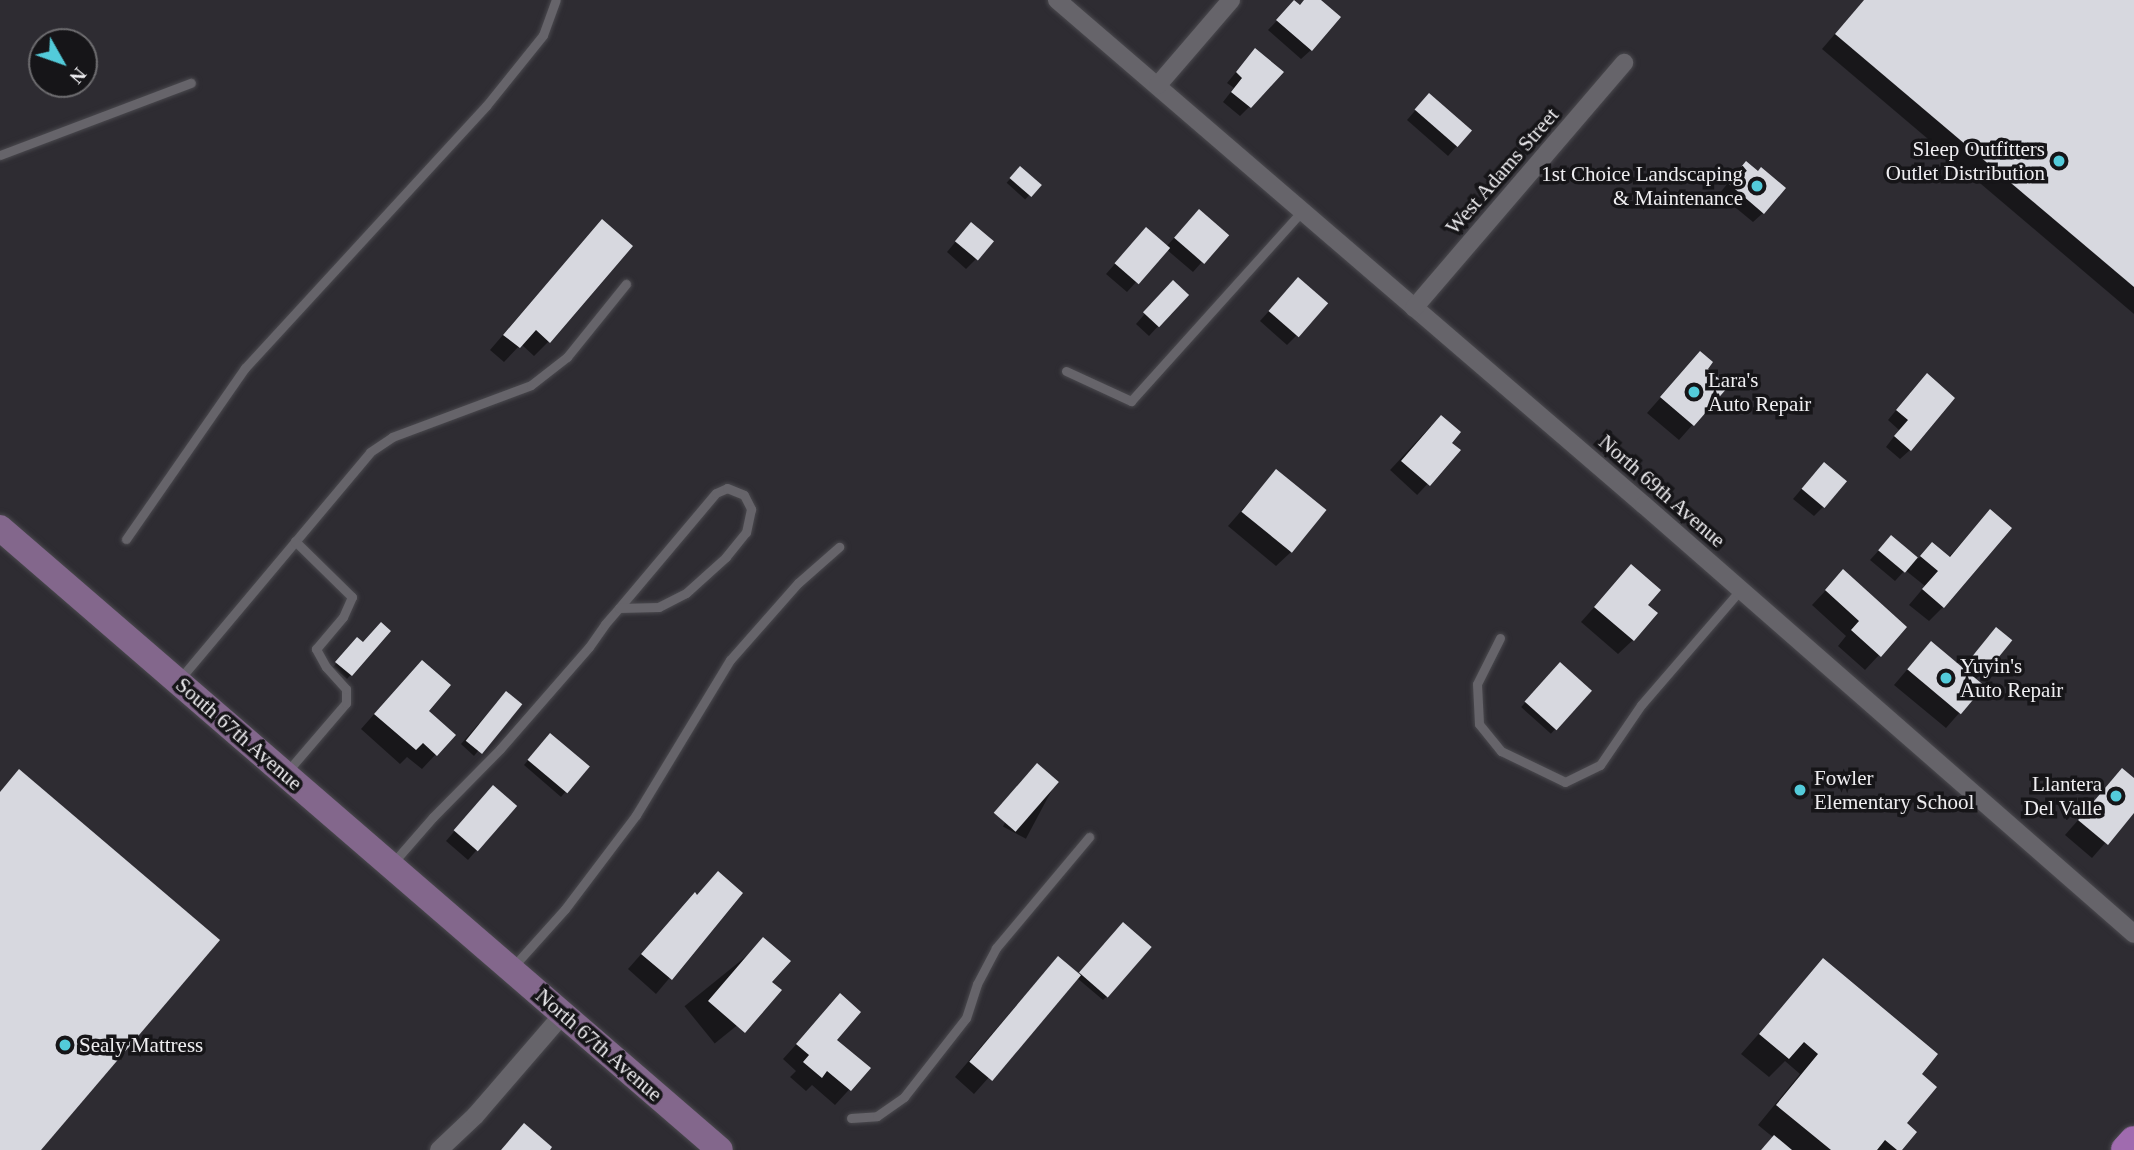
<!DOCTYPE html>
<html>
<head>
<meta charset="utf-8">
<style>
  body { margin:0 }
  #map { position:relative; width:2134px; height:1150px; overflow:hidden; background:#2e2c32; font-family:"Times New Roman",serif }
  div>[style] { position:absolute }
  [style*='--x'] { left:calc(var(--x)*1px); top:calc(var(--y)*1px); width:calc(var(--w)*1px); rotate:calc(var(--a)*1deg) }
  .shadow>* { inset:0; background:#0007; transform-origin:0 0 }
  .building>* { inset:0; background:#d7d8df; transform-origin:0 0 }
  .roads { filter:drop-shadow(0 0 2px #4a494e) drop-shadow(0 0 2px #4a494e) }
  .lane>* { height:9px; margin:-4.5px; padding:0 4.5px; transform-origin:4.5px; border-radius:4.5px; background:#66646a }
  .street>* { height:18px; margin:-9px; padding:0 9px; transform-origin:9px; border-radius:9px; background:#66646a }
  .secondary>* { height:26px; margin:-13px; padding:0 13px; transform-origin:13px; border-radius:13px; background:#83678c }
  .primary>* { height:30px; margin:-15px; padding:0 15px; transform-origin:15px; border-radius:15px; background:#a06baf }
  .dots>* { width:19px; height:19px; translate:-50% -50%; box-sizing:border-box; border:4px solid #161518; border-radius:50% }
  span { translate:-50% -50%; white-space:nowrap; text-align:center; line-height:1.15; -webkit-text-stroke:7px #161518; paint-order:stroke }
  .poi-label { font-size:21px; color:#efeef1 }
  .right { translate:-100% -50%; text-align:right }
  .left { translate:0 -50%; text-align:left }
  .street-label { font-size:21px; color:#efeef1 }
  .north { position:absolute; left:28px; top:28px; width:70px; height:70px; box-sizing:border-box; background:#161518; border:2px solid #6d6c6f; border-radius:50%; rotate:130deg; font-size:19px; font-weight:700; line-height:28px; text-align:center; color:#efeef1 }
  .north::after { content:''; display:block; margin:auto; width:24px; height:32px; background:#53cbda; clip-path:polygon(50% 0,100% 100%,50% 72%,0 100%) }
</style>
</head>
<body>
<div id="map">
  <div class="shadow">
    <i style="clip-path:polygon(1305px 0,1318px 0,1311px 50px,1301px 59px,1268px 30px,1285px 12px,1299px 7px)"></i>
    <i style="clip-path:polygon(1864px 0,2134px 0,2134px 314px,1822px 49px)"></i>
    <i style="clip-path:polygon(1246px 60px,1249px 107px,1240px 116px,1223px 102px,1234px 88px,1227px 83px)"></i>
    <i style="clip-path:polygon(1420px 105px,1470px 131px,1448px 156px,1407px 120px)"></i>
    <i style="left:1020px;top:168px;width:25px;height:20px;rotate:42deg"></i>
    <i style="clip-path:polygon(1737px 172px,1763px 213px,1753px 222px,1719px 194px)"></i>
    <i style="clip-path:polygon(1189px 221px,1226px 235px,1193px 272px,1166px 249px,1127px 292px,1106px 274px,1137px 239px,1166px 247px)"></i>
    <i style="clip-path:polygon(962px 234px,976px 259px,966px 269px,947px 252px)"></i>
    <i style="clip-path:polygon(588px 236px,549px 341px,534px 356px,521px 344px,504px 362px,490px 350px)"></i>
    <i style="clip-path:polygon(1289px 289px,1297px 335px,1287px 345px,1260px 321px)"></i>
    <i style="clip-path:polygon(1164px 292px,1187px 295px,1149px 336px,1136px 324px)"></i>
    <i style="clip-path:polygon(1700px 353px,1705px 370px,1726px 387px,1679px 440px,1647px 413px)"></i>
    <i style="clip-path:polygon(1917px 385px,1910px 450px,1900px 459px,1886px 447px,1899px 430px,1888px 420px)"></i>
    <i style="left:1431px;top:426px;width:37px;height:60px;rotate:43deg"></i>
    <i style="clip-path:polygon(1276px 471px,1291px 552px,1276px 566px,1228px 526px)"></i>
    <i style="clip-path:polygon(1815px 473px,1823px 507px,1814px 516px,1793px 499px)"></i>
    <i style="clip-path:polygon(1990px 511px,1943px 607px,1929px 621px,1909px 605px,1925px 586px,1905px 570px,1895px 581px,1870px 560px,1891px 537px,1918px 559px,1932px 545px,1948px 558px)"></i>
    <i style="clip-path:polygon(1631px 566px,1646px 606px,1633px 640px,1618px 654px,1581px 622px)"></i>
    <i style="clip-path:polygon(1843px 572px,1879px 655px,1865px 670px,1838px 646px,1846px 636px,1812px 605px)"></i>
    <i style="clip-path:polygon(389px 631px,347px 679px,333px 667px,357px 640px,363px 645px)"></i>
    <i style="clip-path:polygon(1987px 639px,1983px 672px,1975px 680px,1983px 686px,1946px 728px,1894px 685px,1917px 658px,1962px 669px)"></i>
    <i style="left:1560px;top:664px;width:40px;height:58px;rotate:42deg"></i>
    <i style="clip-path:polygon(408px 676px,426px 711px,436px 754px,422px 769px,407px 757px,400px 764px,361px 729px)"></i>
    <i style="clip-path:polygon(502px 697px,478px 751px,474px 756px,461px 744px)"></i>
    <i style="clip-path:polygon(546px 739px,587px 767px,561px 797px,524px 765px)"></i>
    <i style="left:1033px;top:770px;width:26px;height:64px;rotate:28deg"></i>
    <i style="clip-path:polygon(2122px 770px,2134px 780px,2134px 810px,2092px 858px,2065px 835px)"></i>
    <i style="clip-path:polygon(484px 797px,515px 806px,468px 860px,446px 841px)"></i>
    <i style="clip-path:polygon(741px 893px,656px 994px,628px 969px,681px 909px,696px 897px)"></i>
    <i style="clip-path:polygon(1119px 929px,1107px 996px,1103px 1000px,1077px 978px,974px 1094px,955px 1077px,1044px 973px,1078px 976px)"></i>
    <i style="left:749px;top:954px;width:48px;height:83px;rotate:51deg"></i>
    <i style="clip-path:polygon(1823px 961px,1919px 1074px,1900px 1150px,1761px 1150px,1774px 1138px,1758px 1125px,1800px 1074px,1785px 1061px,1769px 1077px,1741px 1054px)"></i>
    <i style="clip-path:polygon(840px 996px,835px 1040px,868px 1069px,835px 1105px,812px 1085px,806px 1091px,790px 1077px,796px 1071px,783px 1059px)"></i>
  </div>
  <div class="building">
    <i style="clip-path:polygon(1294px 0,1300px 5px,1304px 0,1321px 0,1341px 17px,1312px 51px,1276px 20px)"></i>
    <i style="clip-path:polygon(1864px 0,2134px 0,2134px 287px,1835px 34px)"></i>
    <i style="clip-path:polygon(1255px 48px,1284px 72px,1251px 108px,1231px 92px,1242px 78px,1236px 72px)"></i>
    <i style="left:1429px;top:93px;width:57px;height:22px;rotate:41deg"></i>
    <i style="clip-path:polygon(1746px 161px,1758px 171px,1761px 167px,1786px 188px,1764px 214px,1728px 183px)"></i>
    <i style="left:1020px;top:166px;width:29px;height:16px;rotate:41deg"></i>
    <i style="left:1199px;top:209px;width:40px;height:38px;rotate:41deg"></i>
    <i style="clip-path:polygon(602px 219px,633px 246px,550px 343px,536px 330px,520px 348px,503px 335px)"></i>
    <i style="left:971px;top:222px;width:30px;height:25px;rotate:40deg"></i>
    <i style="left:1146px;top:227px;width:32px;height:48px;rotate:41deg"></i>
    <i style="left:1298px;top:277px;width:40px;height:45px;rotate:41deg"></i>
    <i style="left:1173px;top:280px;width:22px;height:44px;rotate:43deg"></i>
    <i style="clip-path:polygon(1700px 351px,1713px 362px,1708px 369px,1728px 387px,1694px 426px,1660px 397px)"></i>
    <i style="clip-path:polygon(1927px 373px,1955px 398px,1911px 451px,1894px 436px,1908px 420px,1896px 410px)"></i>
    <i style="clip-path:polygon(1441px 415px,1461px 432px,1452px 443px,1461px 450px,1430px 486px,1401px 461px)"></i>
    <i style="left:1824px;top:462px;width:30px;height:35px;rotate:40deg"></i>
    <i style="left:1276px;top:469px;width:65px;height:55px;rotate:39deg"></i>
    <i style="clip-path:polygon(1990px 509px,2012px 528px,1944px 608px,1922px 589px,1938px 571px,1920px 556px,1932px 542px,1950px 557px)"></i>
    <i style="left:1891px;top:535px;width:35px;height:20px;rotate:40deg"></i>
    <i style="clip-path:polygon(1631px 564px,1661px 590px,1648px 605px,1658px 613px,1634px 641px,1594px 607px)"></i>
    <i style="clip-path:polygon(1843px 569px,1907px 627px,1881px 657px,1851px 630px,1859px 621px,1825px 590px)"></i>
    <i style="clip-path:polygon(381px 622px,391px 631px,352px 676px,335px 662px,357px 637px,363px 642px)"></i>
    <i style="left:1996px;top:627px;width:21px;height:44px;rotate:39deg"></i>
    <i style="left:1931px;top:641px;width:70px;height:37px;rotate:40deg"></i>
    <i style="clip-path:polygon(422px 660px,451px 685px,429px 711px,456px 735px,437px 756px,423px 743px,416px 750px,374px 714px)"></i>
    <i style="left:1560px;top:662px;width:43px;height:53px;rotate:42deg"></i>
    <i style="left:506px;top:691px;width:21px;height:64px;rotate:39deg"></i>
    <i style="left:550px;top:733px;width:52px;height:35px;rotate:40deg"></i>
    <i style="left:1037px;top:763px;width:29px;height:66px;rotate:41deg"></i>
    <i style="clip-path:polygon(2122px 768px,2134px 778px,2134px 813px,2108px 845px,2078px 820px)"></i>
    <i style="clip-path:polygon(19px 769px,220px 940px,41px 1150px,0 1150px,0 792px)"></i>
    <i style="left:493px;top:785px;width:32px;height:60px;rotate:41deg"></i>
    <i style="clip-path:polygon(718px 871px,743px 893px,672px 980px,641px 954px,695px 892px,697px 895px)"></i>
    <i style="left:1123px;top:922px;width:38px;height:67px;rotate:41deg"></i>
    <i style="clip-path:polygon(763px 937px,791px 961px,772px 982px,782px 990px,745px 1033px,708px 1001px)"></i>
    <i style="left:1058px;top:956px;width:30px;height:138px;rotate:40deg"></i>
    <i style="clip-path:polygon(1823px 958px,1938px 1054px,1922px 1074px,1937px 1087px,1907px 1123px,1917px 1132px,1902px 1150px,1897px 1150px,1885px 1140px,1877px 1150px,1831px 1150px,1776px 1105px,1818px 1054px,1804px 1042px,1789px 1059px,1759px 1034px)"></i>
    <i style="clip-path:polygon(840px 993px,861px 1012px,837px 1040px,871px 1068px,851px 1091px,827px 1071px,822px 1078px,803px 1062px,809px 1055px,796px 1044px)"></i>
    <i style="clip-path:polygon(524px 1123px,552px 1147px,550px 1150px,501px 1150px)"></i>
    <i style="clip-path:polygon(1774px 1135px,1792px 1150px,1761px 1150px)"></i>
  </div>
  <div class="roads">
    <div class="lane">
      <i style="--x:0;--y:155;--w:204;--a:-20.7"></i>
      <i style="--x:1066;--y:371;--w:72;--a:24.8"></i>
      <i style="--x:1131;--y:401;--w:256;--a:-48"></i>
      <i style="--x:126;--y:539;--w:208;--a:-55.2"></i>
      <i style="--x:245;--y:368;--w:356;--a:-47.4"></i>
      <i style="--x:486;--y:106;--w:91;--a:-51.2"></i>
      <i style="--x:543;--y:35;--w:37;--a:-70"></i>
      <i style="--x:1500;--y:638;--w:51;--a:116.6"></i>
      <i style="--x:1477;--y:684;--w:40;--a:87.1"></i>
      <i style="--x:1479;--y:724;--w:35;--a:51"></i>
      <i style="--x:1501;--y:751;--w:71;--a:25.8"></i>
      <i style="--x:1565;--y:782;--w:39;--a:-26"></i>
      <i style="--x:1600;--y:765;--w:73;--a:-55.7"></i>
      <i style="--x:1641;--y:705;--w:153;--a:-49.2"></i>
      <i style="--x:179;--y:680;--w:297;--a:-50"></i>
      <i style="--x:370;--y:452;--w:27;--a:-34"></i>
      <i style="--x:392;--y:437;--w:148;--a:-20.5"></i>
      <i style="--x:531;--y:385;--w:46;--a:-37.9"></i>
      <i style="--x:567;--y:357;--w:94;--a:-51.1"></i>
      <i style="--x:286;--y:773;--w:92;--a:-49.4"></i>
      <i style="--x:346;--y:703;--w:14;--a:-90"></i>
      <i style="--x:346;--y:689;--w:30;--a:-132"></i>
      <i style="--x:326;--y:667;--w:21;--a:-119"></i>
      <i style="--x:316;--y:649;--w:42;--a:-49.8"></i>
      <i style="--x:343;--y:617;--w:22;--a:-66"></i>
      <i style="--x:352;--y:597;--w:80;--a:-135.5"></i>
      <i style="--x:392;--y:864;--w:62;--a:-48.9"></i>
      <i style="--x:433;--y:817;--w:95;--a:-45.4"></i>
      <i style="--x:500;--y:749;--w:135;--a:-48.9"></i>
      <i style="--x:589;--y:647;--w:28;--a:-55"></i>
      <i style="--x:605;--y:624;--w:21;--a:-49"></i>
      <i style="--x:619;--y:608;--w:150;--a:-49.9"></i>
      <i style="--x:716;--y:493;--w:12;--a:-24"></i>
      <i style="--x:727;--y:488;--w:18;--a:22"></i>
      <i style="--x:744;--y:495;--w:16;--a:63"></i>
      <i style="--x:751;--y:509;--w:24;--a:102"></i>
      <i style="--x:746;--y:532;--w:32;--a:129"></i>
      <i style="--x:726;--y:557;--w:54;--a:138"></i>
      <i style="--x:686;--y:593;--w:30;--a:153"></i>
      <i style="--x:659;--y:607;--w:40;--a:178.6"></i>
      <i style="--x:512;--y:968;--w:79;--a:-48.1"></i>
      <i style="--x:565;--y:909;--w:118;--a:-52.9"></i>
      <i style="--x:636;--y:815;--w:181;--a:-58.8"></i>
      <i style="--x:730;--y:660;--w:103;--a:-48.6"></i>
      <i style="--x:798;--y:583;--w:55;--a:-41.3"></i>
      <i style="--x:851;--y:1118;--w:26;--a:-4"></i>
      <i style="--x:877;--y:1116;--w:33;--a:-35"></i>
      <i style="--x:904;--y:1097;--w:100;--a:-51.9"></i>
      <i style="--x:966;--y:1018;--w:36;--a:-72"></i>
      <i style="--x:977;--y:984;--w:41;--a:-62.2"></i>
      <i style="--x:996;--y:948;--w:145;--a:-50"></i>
    </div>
    <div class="street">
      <i style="--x:1057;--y:0;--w:774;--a:40.71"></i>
      <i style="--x:1644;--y:505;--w:651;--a:41.2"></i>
      <i style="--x:1158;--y:85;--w:112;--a:-49.3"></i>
      <i style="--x:1414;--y:308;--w:323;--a:-49.4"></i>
      <i style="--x:439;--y:1150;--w:50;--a:-43.4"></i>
      <i style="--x:475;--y:1116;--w:135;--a:-49.2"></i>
    </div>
    <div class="secondary">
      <i style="--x:0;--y:528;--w:951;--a:40.82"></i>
    </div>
    <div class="primary">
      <i style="--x:2126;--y:1150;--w:12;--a:-48"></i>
    </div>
  </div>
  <div class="dots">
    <i style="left:2059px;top:161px;background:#53cbda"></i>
    <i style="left:1757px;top:186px;background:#53cbda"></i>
    <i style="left:1694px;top:392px;background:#53cbda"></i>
    <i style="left:1946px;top:678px;background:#53cbda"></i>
    <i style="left:1800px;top:790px;background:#53cbda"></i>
    <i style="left:2116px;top:796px;background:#53cbda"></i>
    <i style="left:65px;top:1045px;background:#53cbda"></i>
  </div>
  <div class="poi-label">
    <span class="right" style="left:2045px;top:161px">Sleep Outfitters<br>Outlet Distribution</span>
    <span class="right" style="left:1743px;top:186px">1st Choice Landscaping<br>&amp; Maintenance</span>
    <span class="left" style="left:1708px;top:392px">Lara's<br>Auto Repair</span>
    <span class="left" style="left:1960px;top:678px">Yuyin's<br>Auto Repair</span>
    <span class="left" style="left:1814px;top:790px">Fowler<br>Elementary School</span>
    <span class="right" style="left:2102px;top:796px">Llantera<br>Del Valle</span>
    <span class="left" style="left:79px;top:1045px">Sealy Mattress</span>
  </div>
  <div class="street-label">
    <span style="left:1502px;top:171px;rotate:-49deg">West Adams Street</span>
    <span style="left:1662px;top:491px;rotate:41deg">North 69th Avenue</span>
    <span style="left:239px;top:734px;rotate:41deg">South 67th Avenue</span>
    <span style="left:599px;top:1045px;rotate:41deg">North 67th Avenue</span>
  </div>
  <div class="north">N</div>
</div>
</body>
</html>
